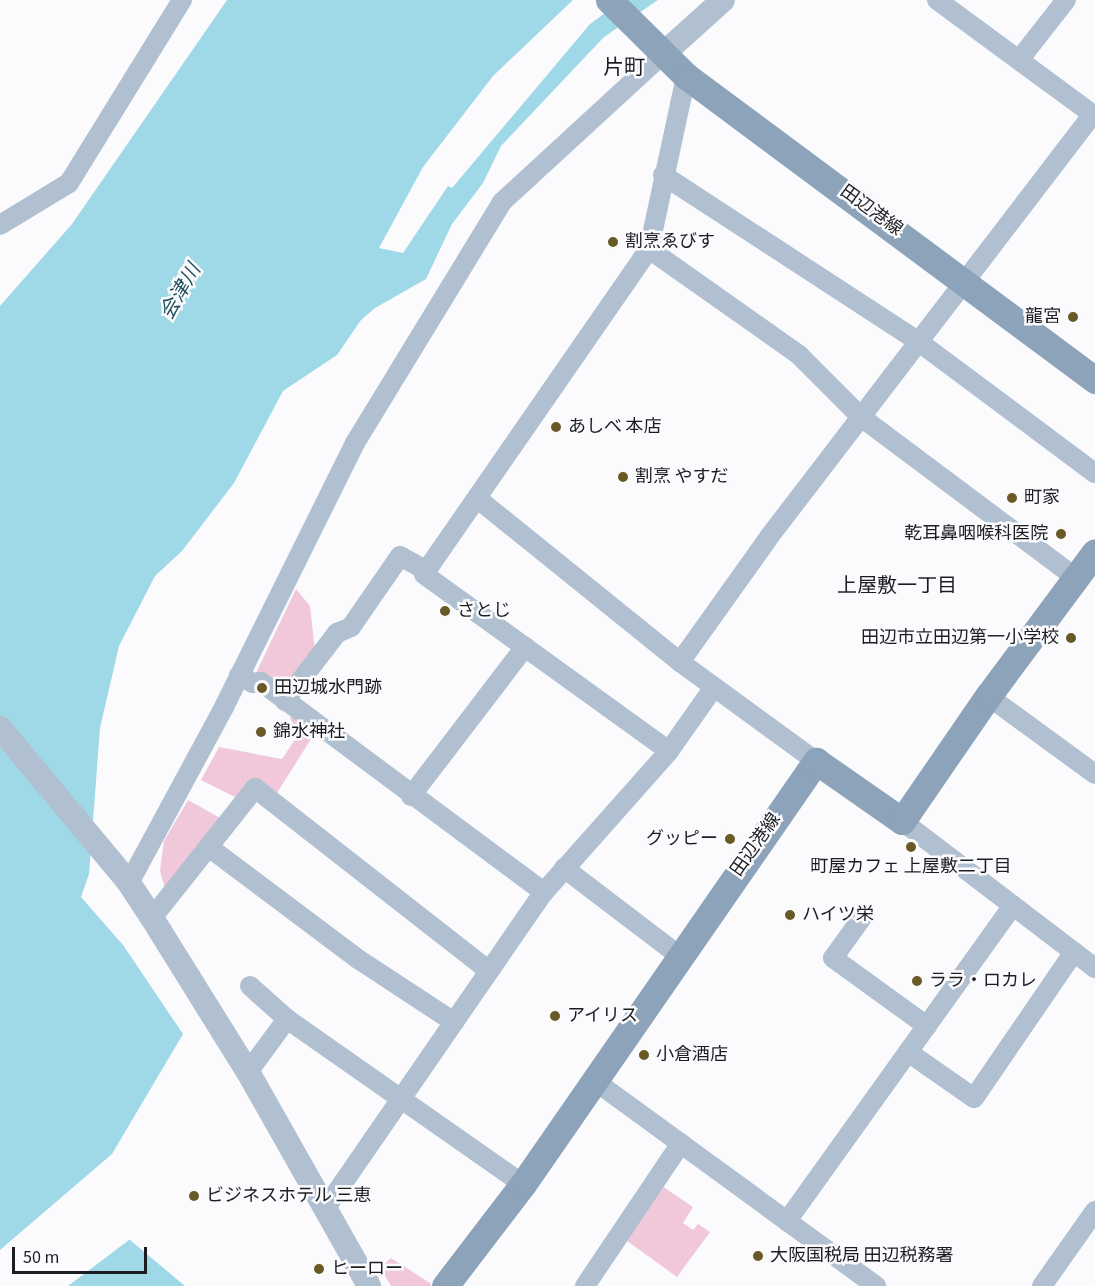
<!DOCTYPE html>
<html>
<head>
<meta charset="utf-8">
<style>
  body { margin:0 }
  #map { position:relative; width:1095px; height:1286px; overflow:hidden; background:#fbfbfe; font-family:"Source Sans 3","Noto Sans JP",sans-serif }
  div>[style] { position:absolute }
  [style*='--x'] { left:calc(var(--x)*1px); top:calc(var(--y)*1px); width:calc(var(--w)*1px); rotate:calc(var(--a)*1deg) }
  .green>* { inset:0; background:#f0c8d9 }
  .water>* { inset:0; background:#9fd8e6 }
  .minor>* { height:20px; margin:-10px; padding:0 10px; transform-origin:10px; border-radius:10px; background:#b1c0d0 }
  .tertiary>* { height:24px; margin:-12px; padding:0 12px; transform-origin:12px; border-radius:12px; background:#b1c0d0 }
  .secondary>* { height:27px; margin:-13.5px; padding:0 13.5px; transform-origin:13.5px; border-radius:13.5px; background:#8ca3ba }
  .dots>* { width:16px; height:16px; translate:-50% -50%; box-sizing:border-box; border:3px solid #fbfbfe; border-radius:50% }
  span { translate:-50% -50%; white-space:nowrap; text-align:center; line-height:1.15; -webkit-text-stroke:5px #fbfbfe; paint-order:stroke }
  .street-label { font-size:18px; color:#1c1d21 }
  .poi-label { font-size:18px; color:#1c1d21 }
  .left { translate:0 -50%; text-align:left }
  .right { translate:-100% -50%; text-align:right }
  .water-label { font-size:20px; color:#1f505b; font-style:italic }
  .neighbourhood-label { font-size:20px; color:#1c1d21 }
  .quarter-label { font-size:21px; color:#1c1d21 }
  .scale { position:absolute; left:12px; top:1247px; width:135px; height:27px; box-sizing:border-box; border:3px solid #1c1d21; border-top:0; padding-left:8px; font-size:18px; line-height:21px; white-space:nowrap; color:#1c1d21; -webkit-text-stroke:4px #fbfbfe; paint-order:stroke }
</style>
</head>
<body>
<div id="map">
  <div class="green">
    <i style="clip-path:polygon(296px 589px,310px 606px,315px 651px,284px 690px,256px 673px)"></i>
    <i style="clip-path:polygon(293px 714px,316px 731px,277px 793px,265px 785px,237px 798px,201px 780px,219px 747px,282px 759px,298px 735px,290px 718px)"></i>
    <i style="clip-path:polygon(188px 800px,222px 819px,172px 886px,164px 886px,160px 870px,164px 841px)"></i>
    <i style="clip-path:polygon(659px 1184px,693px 1207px,683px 1223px,693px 1230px,698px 1224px,710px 1232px,677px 1277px,623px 1238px)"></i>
    <i style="clip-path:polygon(391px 1258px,430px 1283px,431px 1286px,391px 1286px,380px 1268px)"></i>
  </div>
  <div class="water">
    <i style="clip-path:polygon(227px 0,573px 0,493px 76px,423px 167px,379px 248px,403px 253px,448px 186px,452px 188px,590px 24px,623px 0,658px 0,604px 37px,501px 146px,483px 183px,452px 224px,426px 279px,375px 308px,361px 320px,337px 355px,283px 391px,234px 483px,182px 551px,155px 576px,119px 646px,100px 728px,89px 874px,81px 897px,123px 945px,183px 1034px,112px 1154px,0 1250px,0 306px,72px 224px)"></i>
    <i style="clip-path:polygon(130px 1240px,185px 1286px,68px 1286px,129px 1240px)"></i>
  </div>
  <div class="minor">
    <i style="--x:937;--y:0;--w:196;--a:36.3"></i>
    <i style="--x:1019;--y:60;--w:76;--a:-51.9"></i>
    <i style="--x:663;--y:175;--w:306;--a:33.1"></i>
    <i style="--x:919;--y:342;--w:219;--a:36.7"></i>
    <i style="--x:0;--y:225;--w:81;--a:-31.3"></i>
    <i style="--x:69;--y:183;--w:215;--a:-58.3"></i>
    <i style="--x:649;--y:249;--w:184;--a:35.2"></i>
    <i style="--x:799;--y:355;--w:88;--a:45"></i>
    <i style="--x:861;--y:417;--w:269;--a:36.8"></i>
    <i style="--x:478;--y:499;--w:260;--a:38.9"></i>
    <i style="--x:680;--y:662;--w:168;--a:36.1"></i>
    <i style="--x:680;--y:662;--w:153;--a:-54.5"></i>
    <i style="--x:769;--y:537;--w:533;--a:-52.55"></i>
    <i style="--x:239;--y:675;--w:16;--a:30"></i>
    <i style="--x:253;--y:683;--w:8;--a:-7"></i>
    <i style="--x:261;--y:682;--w:352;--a:36.6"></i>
    <i style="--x:988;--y:696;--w:132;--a:36.1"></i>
    <i style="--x:285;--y:701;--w:86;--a:-52.6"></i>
    <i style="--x:337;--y:633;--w:15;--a:-23"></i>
    <i style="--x:351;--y:627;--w:86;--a:-55.4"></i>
    <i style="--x:400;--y:556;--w:31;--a:29"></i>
    <i style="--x:669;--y:751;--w:302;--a:-144.2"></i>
    <i style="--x:424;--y:574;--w:395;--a:-55.3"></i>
    <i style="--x:649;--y:249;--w:177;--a:-77.9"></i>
    <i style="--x:411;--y:796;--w:188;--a:-52.6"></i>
    <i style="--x:902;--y:821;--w:243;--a:37.3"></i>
    <i style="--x:210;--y:848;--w:185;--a:36.9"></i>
    <i style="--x:358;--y:959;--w:115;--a:33.3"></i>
    <i style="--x:564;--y:868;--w:143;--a:37.3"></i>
    <i style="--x:129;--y:883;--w:200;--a:-61.6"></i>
    <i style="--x:224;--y:707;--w:295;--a:-63.6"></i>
    <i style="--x:355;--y:443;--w:282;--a:-58.6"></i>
    <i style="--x:502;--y:202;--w:217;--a:-42.6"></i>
    <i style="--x:864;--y:915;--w:53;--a:125.8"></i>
    <i style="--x:833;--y:958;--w:116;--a:35.9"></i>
    <i style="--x:152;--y:918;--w:166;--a:-51.6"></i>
    <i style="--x:255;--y:788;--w:297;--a:38"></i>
    <i style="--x:250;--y:986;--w:50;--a:41.7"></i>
    <i style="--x:908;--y:1052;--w:80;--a:34.9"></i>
    <i style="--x:974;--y:1098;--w:177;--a:-55.6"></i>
    <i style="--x:248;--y:1072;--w:66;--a:-53.7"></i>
    <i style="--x:287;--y:1019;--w:288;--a:35"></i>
    <i style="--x:595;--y:1081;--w:348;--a:36.1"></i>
    <i style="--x:325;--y:1209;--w:385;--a:-55.4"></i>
    <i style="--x:544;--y:892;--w:188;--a:-48.4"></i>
    <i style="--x:669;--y:751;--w:78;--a:-54.9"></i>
    <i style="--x:787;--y:1221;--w:388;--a:-54.4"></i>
    <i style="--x:585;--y:1286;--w:172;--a:-56.1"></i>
    <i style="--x:1042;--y:1286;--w:92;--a:-54.8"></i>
  </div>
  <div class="tertiary">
    <i style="--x:662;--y:55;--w:82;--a:-42"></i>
    <i style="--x:0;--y:728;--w:202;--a:50.2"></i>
    <i style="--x:129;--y:883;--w:42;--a:56.7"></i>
    <i style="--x:152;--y:918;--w:181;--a:58.1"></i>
    <i style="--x:248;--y:1072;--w:246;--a:60.5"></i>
  </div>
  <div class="secondary">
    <i style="--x:609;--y:0;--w:108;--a:44.6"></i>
    <i style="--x:686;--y:76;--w:510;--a:36.62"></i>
    <i style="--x:445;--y:1286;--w:128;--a:-52.6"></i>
    <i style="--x:523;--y:1184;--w:515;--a:-55.29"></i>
    <i style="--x:816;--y:761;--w:105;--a:34.9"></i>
    <i style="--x:902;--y:821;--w:152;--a:-55.5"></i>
    <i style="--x:988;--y:696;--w:179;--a:-53.4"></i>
  </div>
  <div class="dots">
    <i style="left:613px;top:242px;background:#685926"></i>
    <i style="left:1073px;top:317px;background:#685926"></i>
    <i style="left:556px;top:427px;background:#685926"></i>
    <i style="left:623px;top:477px;background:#685926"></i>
    <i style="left:1012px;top:498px;background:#685926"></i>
    <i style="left:1061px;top:534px;background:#685926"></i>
    <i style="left:445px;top:611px;background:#685926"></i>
    <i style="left:1071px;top:638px;background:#685926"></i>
    <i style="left:262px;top:688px;background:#685926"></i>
    <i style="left:261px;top:732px;background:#685926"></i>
    <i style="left:730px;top:839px;background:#685926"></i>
    <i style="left:911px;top:847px;background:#685926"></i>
    <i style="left:790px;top:915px;background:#685926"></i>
    <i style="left:917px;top:981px;background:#685926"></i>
    <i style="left:555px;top:1016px;background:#685926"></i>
    <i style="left:644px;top:1055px;background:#685926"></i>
    <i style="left:194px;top:1196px;background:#685926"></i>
    <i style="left:758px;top:1256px;background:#685926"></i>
    <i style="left:319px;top:1269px;background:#685926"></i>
  </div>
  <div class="street-label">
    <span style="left:871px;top:211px;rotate:36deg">田辺港線</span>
    <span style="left:756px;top:845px;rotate:-55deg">田辺港線</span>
  </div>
  <div class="poi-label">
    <span class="left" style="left:625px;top:242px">割烹ゑびす</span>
    <span class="right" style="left:1061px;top:317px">龍宮</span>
    <span class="left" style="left:568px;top:427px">あしべ 本店</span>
    <span class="left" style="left:635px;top:477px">割烹 やすだ</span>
    <span class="left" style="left:1024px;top:498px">町家</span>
    <span class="right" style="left:1048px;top:534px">乾耳鼻咽喉科医院</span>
    <span class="left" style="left:457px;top:611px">さとじ</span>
    <span class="right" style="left:1059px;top:638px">田辺市立田辺第一小学校</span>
    <span class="left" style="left:274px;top:688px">田辺城水門跡</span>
    <span class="left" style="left:273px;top:732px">錦水神社</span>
    <span class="right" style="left:718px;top:839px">グッピー</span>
    <span style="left:911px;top:867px">町屋カフェ 上屋敷二丁目</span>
    <span class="left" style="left:802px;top:915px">ハイツ栄</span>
    <span class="left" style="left:929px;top:981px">ララ・ロカレ</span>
    <span class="left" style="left:567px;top:1016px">アイリス</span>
    <span class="left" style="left:656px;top:1055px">小倉酒店</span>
    <span class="left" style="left:206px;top:1196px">ビジネスホテル 三恵</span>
    <span class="left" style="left:770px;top:1256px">大阪国税局 田辺税務署</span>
    <span class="left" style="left:331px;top:1269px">ヒーロー</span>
  </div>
  <div class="water-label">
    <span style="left:181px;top:292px;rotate:-60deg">会津川</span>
  </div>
  <div class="neighbourhood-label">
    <span style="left:897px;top:586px">上屋敷一丁目</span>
  </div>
  <div class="quarter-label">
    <span style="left:624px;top:67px">片町</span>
  </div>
  <div class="scale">50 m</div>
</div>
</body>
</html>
